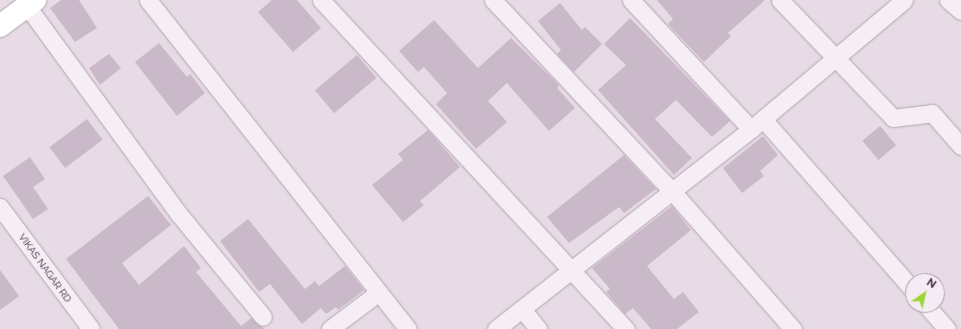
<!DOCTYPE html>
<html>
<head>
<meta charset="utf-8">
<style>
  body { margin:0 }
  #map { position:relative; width:961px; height:329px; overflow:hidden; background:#e7dce6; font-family:Raleway,sans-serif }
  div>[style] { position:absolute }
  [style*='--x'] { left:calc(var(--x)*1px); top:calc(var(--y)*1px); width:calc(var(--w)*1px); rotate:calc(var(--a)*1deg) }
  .building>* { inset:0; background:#cab9c8; transform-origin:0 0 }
  .roads { filter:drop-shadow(0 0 1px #b4a5b2) drop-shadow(0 0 1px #b4a5b2) }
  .street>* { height:17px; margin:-8.5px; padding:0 8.5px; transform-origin:8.5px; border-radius:8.5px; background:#f5eef4 }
  .secondary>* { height:22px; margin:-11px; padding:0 11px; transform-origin:11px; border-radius:11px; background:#fff }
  span { translate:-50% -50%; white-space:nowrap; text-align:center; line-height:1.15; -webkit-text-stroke:3px #f5ebf4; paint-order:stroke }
  .street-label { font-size:10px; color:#3e253a }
  .north { position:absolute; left:905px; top:273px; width:40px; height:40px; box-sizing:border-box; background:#f5ebf4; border:1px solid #ac9caa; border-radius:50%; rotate:34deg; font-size:11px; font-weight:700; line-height:16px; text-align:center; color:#3e253a }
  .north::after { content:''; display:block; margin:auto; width:14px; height:18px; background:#9bd636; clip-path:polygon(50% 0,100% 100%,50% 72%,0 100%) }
</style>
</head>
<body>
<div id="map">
  <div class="building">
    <i style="clip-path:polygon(61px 0,79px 0,97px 28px,75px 42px,50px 8px)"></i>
    <i style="clip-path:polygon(272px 0,297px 0,321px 28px,293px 52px,258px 12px)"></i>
    <i style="clip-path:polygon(657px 0,765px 0,728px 33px,731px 36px,704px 62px,668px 24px,673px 19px)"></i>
    <i style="clip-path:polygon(560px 3px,582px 30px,585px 27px,602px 44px,574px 72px,557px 54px,561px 50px,538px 21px)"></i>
    <i style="clip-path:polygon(630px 18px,730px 121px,712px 137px,676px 100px,655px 119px,692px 158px,674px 175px,598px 90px,626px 65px,604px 44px)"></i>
    <i style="clip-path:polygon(434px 20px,478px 68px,511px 38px,559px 85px,557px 88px,575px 108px,549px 131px,507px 83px,488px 101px,507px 122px,476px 149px,436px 104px,447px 93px,424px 67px,418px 72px,399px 51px)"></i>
    <i style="clip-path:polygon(159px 43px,187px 77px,190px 74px,205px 93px,177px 116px,135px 62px)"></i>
    <i style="clip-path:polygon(109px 54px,121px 68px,100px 85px,89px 68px)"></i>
    <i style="left:357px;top:55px;width:30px;height:55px;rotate:50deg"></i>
    <i style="left:87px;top:119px;width:26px;height:47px;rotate:53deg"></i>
    <i style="left:880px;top:126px;width:25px;height:23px;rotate:50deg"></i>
    <i style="clip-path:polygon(428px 130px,460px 167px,420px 201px,424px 205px,403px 222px,372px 185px,403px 160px,398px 154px)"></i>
    <i style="clip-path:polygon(763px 136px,778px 155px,760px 171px,764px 176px,742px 193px,723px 168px)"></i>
    <i style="clip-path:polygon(624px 155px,656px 189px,624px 213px,619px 207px,569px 243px,547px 217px)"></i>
    <i style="clip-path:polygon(30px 157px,45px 179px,33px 187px,48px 209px,33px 219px,3px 176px)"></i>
    <i style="clip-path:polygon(148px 196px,171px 225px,122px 263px,139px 285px,184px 246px,201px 268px,196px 272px,241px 326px,251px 318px,264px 329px,119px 329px,66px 259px)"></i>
    <i style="clip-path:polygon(672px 206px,691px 230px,647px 266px,674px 299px,683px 292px,699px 312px,677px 329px,651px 329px,633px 308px,625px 314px,606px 292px,610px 289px,592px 268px)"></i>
    <i style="clip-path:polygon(248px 219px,305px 289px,315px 281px,319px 286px,345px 266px,364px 290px,338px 310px,336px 307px,326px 314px,321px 308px,302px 324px,270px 284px,259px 292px,220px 241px)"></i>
    <i style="clip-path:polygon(0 270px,19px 296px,0 310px)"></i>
  </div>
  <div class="roads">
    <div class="street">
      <i style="--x:148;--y:0;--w:419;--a:51.7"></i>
      <i style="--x:321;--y:0;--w:449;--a:47.2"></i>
      <i style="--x:493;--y:0;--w:262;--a:46.9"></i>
      <i style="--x:672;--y:191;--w:184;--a:48.8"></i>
      <i style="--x:631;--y:0;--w:176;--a:47.1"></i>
      <i style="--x:780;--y:0;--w:163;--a:46.2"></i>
      <i style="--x:893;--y:118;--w:39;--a:-7"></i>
      <i style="--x:932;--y:113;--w:44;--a:48.7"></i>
      <i style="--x:948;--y:0;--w:17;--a:40"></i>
      <i style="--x:27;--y:6;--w:256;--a:53.9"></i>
      <i style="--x:178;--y:213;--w:134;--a:50.7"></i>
      <i style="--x:763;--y:119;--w:227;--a:48.7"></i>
      <i style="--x:0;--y:207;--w:152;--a:53.3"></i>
      <i style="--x:926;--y:305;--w:32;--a:49"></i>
      <i style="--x:522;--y:309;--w:26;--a:51"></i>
      <i style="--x:330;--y:329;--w:61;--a:-37.1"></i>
      <i style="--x:496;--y:329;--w:324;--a:-38.1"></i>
      <i style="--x:751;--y:129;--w:200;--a:-40.1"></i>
    </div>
    <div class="secondary">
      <i style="--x:0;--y:26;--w:44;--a:-36.6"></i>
    </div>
  </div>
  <div class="street-label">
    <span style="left:45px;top:268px;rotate:54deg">VIKAS NAGAR RD</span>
  </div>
  <div class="north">N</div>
</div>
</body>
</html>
